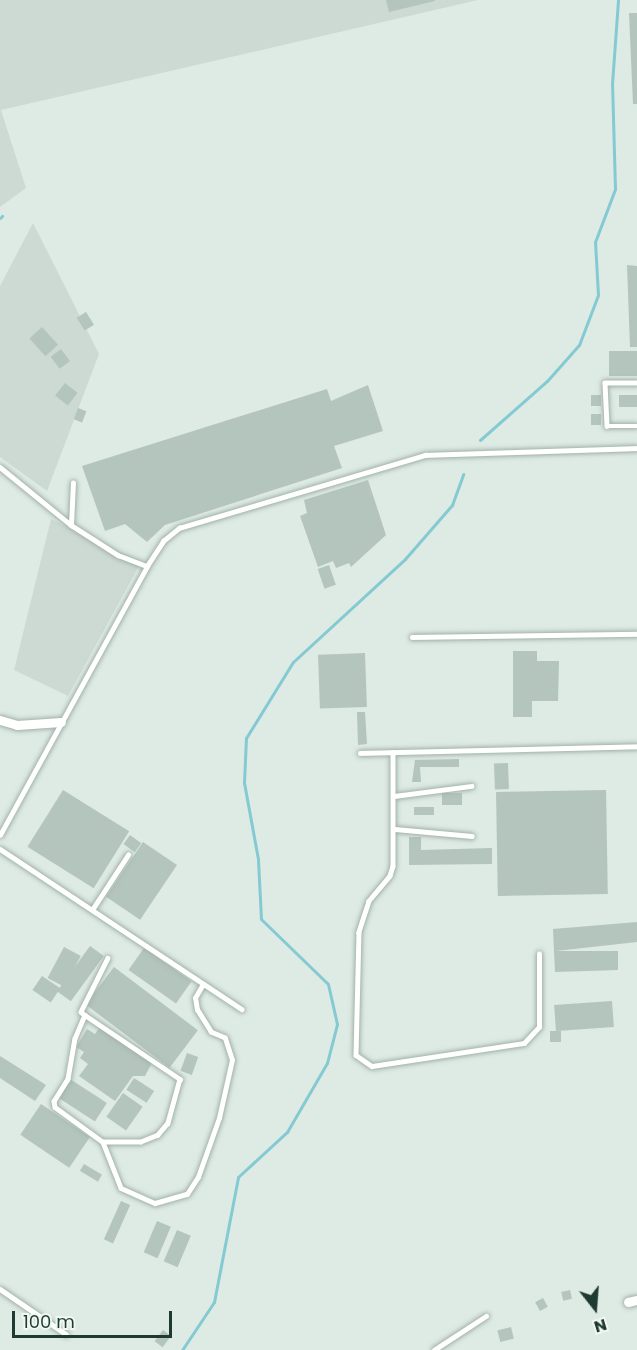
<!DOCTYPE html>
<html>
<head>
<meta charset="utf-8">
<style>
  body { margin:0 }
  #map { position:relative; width:637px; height:1350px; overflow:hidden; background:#deeae4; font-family:Poppins,sans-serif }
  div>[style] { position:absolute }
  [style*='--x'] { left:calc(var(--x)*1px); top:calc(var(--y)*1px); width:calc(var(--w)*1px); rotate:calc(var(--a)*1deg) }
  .built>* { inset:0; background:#cddad3 }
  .stream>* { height:3px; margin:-1.5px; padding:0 1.5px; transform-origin:1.5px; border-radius:1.5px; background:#84cad2 }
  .building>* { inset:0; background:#b4c5bd; transform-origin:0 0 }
  .roads { filter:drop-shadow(0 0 2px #a1b2ab) drop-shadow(0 0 2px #a1b2ab) }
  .service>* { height:4.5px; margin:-2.25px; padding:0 2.25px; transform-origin:2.25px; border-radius:2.25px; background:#fff }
  .minor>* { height:9px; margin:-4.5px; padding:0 4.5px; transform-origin:4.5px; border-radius:4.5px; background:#fff }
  span { translate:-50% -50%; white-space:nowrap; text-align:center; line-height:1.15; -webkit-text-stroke:4.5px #eff7f2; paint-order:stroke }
  .north { position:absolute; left:565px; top:1278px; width:60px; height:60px; -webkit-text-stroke:4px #eff7f2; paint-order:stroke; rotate:163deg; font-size:16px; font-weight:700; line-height:24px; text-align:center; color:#1f3a32 }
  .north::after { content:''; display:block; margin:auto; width:21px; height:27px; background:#1f3a32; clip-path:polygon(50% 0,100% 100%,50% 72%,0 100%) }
  .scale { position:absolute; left:12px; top:1311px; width:160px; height:27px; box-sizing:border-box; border:3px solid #1f3a32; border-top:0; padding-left:8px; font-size:18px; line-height:21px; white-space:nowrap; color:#1f3a32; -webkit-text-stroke:4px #eff7f2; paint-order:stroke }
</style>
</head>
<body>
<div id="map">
  <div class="built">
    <i style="clip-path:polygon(0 0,478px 0,1px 110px,26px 188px,0 207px)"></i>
    <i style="clip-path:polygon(33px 223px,99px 354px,47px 491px,0 457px,0 286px)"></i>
    <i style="clip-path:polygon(51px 519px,141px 562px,68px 696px,14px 670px)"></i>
  </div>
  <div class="stream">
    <i style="--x:0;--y:218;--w:3;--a:-45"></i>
    <i style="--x:480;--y:440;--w:89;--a:-41.4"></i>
    <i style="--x:547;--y:381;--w:48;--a:-48.4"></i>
    <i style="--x:579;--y:345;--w:53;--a:-69.2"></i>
    <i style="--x:598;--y:295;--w:53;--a:-93.2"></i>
    <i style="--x:595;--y:242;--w:57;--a:-69.3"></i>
    <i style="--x:615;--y:189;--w:105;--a:-91.6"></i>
    <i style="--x:612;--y:84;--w:84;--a:-85.9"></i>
    <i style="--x:182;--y:1350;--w:58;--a:-56.3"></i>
    <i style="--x:214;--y:1302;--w:127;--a:-79.1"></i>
    <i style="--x:238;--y:1177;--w:67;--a:-42.6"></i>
    <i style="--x:287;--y:1132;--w:80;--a:-59.9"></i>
    <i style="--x:327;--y:1063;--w:40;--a:-75.6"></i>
    <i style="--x:337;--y:1024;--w:41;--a:-102.7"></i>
    <i style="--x:328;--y:984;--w:93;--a:-135.9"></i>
    <i style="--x:261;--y:919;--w:60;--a:-92.9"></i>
    <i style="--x:258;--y:859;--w:77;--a:-100.4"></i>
    <i style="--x:244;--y:783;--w:45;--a:-87.5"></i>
    <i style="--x:246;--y:738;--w:89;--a:-58.3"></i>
    <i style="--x:293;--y:662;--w:152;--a:-42.6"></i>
    <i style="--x:405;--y:559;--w:72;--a:-49"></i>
    <i style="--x:452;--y:505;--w:33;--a:-70"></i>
  </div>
  <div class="building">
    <i style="clip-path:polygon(386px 0,435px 0,435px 1px,389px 12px)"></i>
    <i style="clip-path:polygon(629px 13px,637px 13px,637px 104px,633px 104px)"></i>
    <i style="clip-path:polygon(627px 265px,637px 266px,637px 347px,630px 347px)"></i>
    <i style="left:86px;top:312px;width:15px;height:11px;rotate:58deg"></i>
    <i style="left:42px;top:327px;width:24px;height:17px;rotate:48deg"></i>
    <i style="left:61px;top:349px;width:15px;height:13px;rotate:53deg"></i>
    <i style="left:637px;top:351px;width:25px;height:28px;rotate:90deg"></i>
    <i style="left:65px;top:383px;width:16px;height:16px;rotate:38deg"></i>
    <i style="clip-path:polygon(368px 385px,383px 431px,334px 446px,342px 468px,165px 525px,147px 542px,125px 524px,105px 531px,82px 466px,327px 389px,331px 401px)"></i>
    <i style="left:591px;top:395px;width:10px;height:11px"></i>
    <i style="left:619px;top:395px;width:18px;height:12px"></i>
    <i style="left:78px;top:408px;width:9px;height:12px;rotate:21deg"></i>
    <i style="left:591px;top:414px;width:10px;height:11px"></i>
    <i style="clip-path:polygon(368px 480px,386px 535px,351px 567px,349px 563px,336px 568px,333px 561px,318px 567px,300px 516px,307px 513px,304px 500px)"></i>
    <i style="left:329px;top:565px;width:21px;height:12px;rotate:71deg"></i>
    <i style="clip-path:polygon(513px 651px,537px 651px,537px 661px,559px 661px,558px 701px,532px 701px,532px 717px,513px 717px)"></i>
    <i style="left:365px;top:653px;width:54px;height:47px;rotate:88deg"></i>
    <i style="clip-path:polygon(357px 712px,365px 712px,367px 744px,358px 745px)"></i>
    <i style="clip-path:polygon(459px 759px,459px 767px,420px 767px,421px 782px,412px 782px,415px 760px)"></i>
    <i style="left:508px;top:763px;width:26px;height:14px;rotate:88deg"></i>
    <i style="left:63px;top:790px;width:78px;height:67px;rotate:32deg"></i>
    <i style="left:606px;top:790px;width:104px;height:110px;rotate:89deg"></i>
    <i style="left:462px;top:793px;width:12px;height:20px;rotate:90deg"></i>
    <i style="left:414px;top:807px;width:20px;height:8px"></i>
    <i style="left:130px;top:835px;width:14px;height:11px;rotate:36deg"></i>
    <i style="clip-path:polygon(409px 837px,421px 837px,421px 850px,492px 848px,492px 864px,409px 865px)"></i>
    <i style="left:143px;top:842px;width:41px;height:66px;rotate:34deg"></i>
    <i style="clip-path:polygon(637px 922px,637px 942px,556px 951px,618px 951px,618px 970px,555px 972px,553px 929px)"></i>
    <i style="left:90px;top:946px;width:17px;height:56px;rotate:36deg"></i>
    <i style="left:64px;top:947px;width:19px;height:35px;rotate:28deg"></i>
    <i style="left:144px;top:948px;width:58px;height:27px;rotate:35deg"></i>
    <i style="left:114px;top:967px;width:105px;height:47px;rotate:37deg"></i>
    <i style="left:42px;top:976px;width:22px;height:17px;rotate:34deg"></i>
    <i style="left:612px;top:1001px;width:26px;height:58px;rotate:86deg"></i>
    <i style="clip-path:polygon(99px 1028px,153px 1061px,145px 1076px,133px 1076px,115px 1101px,79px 1076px,88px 1064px,80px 1058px,84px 1052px,76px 1047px,87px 1029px,95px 1034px)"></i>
    <i style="left:550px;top:1031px;width:11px;height:11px"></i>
    <i style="left:187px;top:1053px;width:12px;height:19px;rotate:20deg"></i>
    <i style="clip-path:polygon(0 1056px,46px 1085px,35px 1101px,0 1078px)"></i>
    <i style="left:134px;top:1078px;width:24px;height:14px;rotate:33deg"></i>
    <i style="left:70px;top:1079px;width:44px;height:22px;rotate:33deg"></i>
    <i style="left:123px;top:1093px;width:24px;height:29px;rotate:35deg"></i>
    <i style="left:41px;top:1104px;width:59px;height:37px;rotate:34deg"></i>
    <i style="left:84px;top:1164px;width:21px;height:8px;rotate:31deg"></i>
    <i style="left:121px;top:1201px;width:10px;height:42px;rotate:24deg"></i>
    <i style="left:157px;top:1221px;width:15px;height:34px;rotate:23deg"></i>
    <i style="left:177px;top:1230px;width:15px;height:34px;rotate:23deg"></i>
    <i style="left:570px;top:1290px;width:9px;height:9px;rotate:77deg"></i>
    <i style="left:543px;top:1298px;width:10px;height:9px;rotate:61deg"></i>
    <i style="left:511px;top:1327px;width:12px;height:14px;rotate:76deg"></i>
    <i style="left:163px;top:1330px;width:10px;height:14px;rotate:37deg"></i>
  </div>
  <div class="roads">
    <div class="service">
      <i style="--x:637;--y:383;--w:32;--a:180"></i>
      <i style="--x:605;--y:383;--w:43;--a:87.3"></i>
      <i style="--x:607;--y:426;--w:30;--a:0"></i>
      <i style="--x:0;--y:467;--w:92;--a:39.2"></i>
      <i style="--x:71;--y:525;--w:56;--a:32.6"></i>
      <i style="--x:118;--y:555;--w:31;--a:21"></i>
      <i style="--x:71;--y:525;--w:42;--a:-87.3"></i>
      <i style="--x:412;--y:637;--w:225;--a:-0.8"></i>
      <i style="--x:393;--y:752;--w:114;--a:90"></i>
      <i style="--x:393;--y:866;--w:10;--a:107"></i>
      <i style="--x:390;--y:876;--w:33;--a:130"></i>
      <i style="--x:369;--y:901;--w:33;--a:108"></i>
      <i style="--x:359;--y:932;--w:123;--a:91.4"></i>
      <i style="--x:356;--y:1055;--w:19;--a:35"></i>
      <i style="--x:372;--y:1066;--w:154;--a:-8.6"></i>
      <i style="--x:524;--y:1043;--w:22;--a:-47"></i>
      <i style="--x:539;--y:1027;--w:73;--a:-90"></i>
      <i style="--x:360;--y:753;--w:277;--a:-1.4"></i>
      <i style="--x:394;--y:796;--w:78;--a:-7.4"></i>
      <i style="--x:395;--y:829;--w:77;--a:5.2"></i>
      <i style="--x:0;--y:835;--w:307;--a:-61.3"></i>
      <i style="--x:147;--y:566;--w:30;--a:-57"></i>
      <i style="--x:163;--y:541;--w:21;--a:-39"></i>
      <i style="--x:179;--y:528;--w:257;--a:-16.5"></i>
      <i style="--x:425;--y:455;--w:212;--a:-1.9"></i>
      <i style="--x:0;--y:849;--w:290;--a:33.5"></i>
      <i style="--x:92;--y:910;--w:66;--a:-56.8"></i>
      <i style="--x:108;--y:958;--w:60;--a:116.6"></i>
      <i style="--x:81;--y:1012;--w:5;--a:37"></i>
      <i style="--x:85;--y:1015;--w:25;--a:113"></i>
      <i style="--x:75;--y:1038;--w:42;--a:99.7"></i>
      <i style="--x:68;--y:1079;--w:26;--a:122"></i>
      <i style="--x:54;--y:1101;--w:6;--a:81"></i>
      <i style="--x:55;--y:1107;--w:59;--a:36.1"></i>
      <i style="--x:103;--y:1142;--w:49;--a:68.6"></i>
      <i style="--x:121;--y:1188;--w:37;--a:24"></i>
      <i style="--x:155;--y:1203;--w:33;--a:-16"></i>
      <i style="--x:187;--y:1194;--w:20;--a:-57"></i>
      <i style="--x:198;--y:1177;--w:63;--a:-70.4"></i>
      <i style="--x:219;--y:1118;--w:59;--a:-77.4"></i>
      <i style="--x:232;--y:1060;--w:23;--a:-108"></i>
      <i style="--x:225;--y:1038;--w:15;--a:-157"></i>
      <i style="--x:211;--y:1032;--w:26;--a:-122"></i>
      <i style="--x:197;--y:1010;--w:12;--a:-99"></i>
      <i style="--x:195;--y:998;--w:16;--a:-60"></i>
      <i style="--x:85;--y:1015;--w:115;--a:34"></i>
      <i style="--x:180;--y:1079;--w:46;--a:105.3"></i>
      <i style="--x:168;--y:1123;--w:16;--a:130"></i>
      <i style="--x:158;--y:1135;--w:18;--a:158"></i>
      <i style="--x:141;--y:1142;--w:38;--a:180"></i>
      <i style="--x:0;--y:1289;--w:80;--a:34.3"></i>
      <i style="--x:434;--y:1350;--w:62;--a:-33.2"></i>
    </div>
    <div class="minor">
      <i style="--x:0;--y:720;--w:18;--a:16"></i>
      <i style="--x:17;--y:725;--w:44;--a:-3.9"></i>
      <i style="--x:628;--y:1302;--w:9;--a:-13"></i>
    </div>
  </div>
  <div class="north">N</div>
  <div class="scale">100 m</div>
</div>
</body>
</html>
